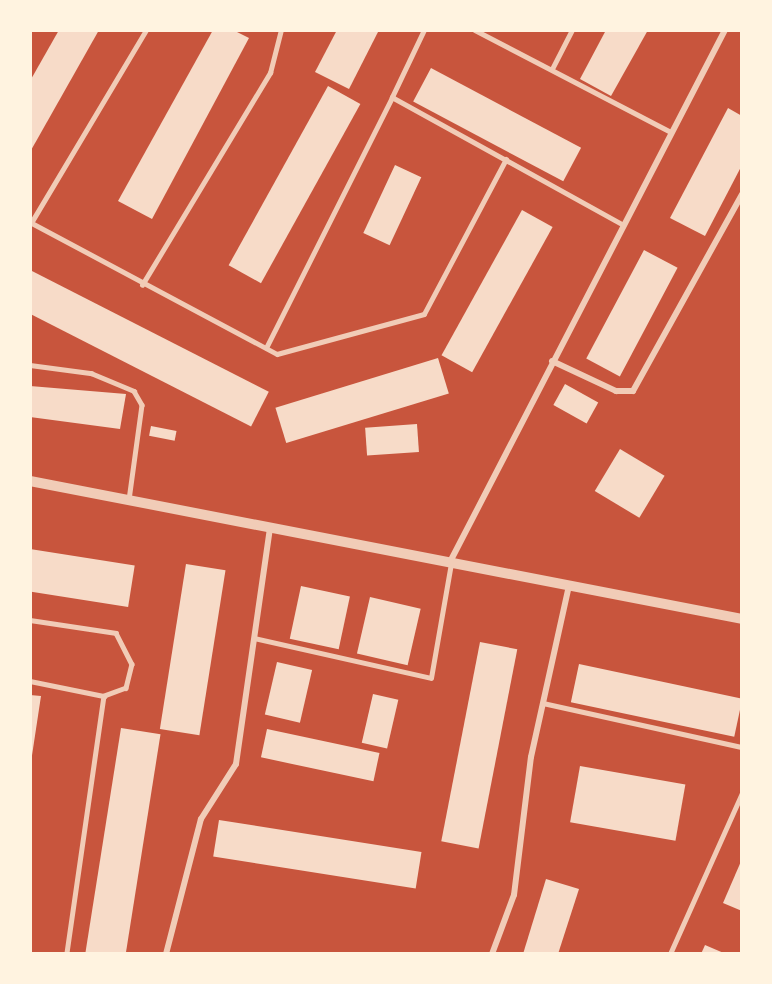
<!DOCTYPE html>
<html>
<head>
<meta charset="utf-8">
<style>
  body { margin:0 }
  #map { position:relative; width:772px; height:984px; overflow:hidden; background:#c8553d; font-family:Raleway,sans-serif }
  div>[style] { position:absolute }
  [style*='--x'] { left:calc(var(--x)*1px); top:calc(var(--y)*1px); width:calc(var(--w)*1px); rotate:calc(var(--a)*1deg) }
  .building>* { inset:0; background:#f7dbc8; transform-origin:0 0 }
  .service>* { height:4.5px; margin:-2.25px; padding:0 2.25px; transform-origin:2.25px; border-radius:2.25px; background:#f1ccb7 }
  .minor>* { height:6px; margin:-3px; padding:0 3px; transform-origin:3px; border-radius:3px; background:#f1ccb7 }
  .tertiary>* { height:10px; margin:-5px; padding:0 5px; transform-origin:5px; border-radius:5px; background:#f1ccb7 }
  span { translate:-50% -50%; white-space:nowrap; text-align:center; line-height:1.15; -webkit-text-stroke:4.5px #fff3e0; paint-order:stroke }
  .frame { position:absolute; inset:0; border:32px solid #fff3e0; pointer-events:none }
</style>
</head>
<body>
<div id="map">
  <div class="building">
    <i style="clip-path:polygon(59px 30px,99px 30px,30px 152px,30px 81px)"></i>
    <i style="clip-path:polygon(213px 30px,233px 30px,249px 38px,152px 219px,118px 201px)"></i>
    <i style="clip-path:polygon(337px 30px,379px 30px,349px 89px,315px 72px)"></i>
    <i style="clip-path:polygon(606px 30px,648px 30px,611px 96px,580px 79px)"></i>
    <i style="left:431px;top:68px;width:170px;height:38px;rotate:28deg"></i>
    <i style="left:328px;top:86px;width:37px;height:205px;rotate:29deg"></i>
    <i style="clip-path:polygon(728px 108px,742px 116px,742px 165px,705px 236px,670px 218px)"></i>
    <i style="left:395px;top:165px;width:29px;height:75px;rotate:25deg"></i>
    <i style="left:522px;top:210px;width:35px;height:166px;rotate:29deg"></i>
    <i style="left:644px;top:250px;width:38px;height:123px;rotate:28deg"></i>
    <i style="left:30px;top:270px;width:268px;height:39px;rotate:27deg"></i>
    <i style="left:438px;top:358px;width:37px;height:170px;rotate:73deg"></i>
    <i style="left:565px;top:384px;width:38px;height:24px;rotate:29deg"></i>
    <i style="clip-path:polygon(30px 386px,126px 394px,120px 429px,30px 417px)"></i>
    <i style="left:417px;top:424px;width:28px;height:52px;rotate:86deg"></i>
    <i style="left:151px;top:426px;width:26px;height:10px;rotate:11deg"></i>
    <i style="left:620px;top:449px;width:52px;height:49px;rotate:31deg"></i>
    <i style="left:30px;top:549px;width:106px;height:42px;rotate:9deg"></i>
    <i style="left:186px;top:564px;width:40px;height:167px;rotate:9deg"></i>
    <i style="left:301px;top:586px;width:50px;height:54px;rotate:12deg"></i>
    <i style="left:370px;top:597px;width:52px;height:58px;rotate:13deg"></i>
    <i style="left:480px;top:642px;width:38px;height:203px;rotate:11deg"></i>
    <i style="left:277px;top:662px;width:36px;height:54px;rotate:13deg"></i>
    <i style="left:579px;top:664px;width:167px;height:39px;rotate:12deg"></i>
    <i style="left:373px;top:694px;width:26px;height:50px;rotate:13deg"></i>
    <i style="clip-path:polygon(30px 695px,41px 696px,31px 762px,30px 762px)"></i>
    <i style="left:121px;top:728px;width:40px;height:228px;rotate:9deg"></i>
    <i style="left:267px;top:729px;width:115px;height:29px;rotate:12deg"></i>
    <i style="left:580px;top:766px;width:107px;height:57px;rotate:10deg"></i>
    <i style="left:219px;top:820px;width:205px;height:37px;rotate:9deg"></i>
    <i style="clip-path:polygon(742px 859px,742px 911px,723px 903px)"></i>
    <i style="clip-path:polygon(546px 879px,579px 889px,558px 954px,523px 954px)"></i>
    <i style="clip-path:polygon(705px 945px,726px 954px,701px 954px)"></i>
  </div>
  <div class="service">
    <i style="--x:475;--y:30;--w:221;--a:27.5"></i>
    <i style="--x:552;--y:69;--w:44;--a:-62.9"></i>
    <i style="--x:392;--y:97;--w:74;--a:-64.5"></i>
    <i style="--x:30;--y:222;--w:280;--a:28.1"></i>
    <i style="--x:277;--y:354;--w:152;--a:-15.2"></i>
    <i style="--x:424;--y:314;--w:175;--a:-62.1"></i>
    <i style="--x:31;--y:223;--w:225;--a:-59.2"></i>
    <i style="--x:142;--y:285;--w:248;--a:-58.9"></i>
    <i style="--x:270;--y:73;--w:44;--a:-75.7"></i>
    <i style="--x:266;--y:348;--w:281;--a:-63.3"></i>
    <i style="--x:392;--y:97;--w:263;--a:28.9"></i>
    <i style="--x:30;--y:365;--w:62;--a:7.5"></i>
    <i style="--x:91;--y:373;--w:47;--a:22.7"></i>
    <i style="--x:134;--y:391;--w:16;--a:60"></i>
    <i style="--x:142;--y:405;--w:96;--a:97.8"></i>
    <i style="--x:30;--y:620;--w:87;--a:8.6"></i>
    <i style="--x:116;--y:633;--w:35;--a:63"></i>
    <i style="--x:132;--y:664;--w:25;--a:104"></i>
    <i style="--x:126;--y:688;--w:23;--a:160"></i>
    <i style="--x:104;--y:696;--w:261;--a:98.2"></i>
    <i style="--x:254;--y:638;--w:181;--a:12.7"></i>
    <i style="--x:431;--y:678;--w:117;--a:-80.1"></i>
    <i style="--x:30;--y:681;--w:76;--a:11.5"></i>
    <i style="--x:543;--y:703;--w:204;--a:12.5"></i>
    <i style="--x:670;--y:954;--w:176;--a:-65.9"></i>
  </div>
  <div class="minor">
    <i style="--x:552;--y:361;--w:71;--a:25.1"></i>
    <i style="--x:616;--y:391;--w:17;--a:0"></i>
    <i style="--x:633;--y:391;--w:225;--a:-61"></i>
    <i style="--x:451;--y:560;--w:597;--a:-62.66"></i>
    <i style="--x:166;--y:954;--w:139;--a:-75.5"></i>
    <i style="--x:201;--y:819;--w:65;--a:-57.5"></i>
    <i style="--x:236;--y:764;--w:239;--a:-81.8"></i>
    <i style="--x:492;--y:954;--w:63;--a:-69.6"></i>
    <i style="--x:514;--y:895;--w:139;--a:-83"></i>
    <i style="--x:531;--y:757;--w:176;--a:-77.5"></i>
  </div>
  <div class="tertiary">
    <i style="--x:30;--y:481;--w:725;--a:10.97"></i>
  </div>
  <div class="frame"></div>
</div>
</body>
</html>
